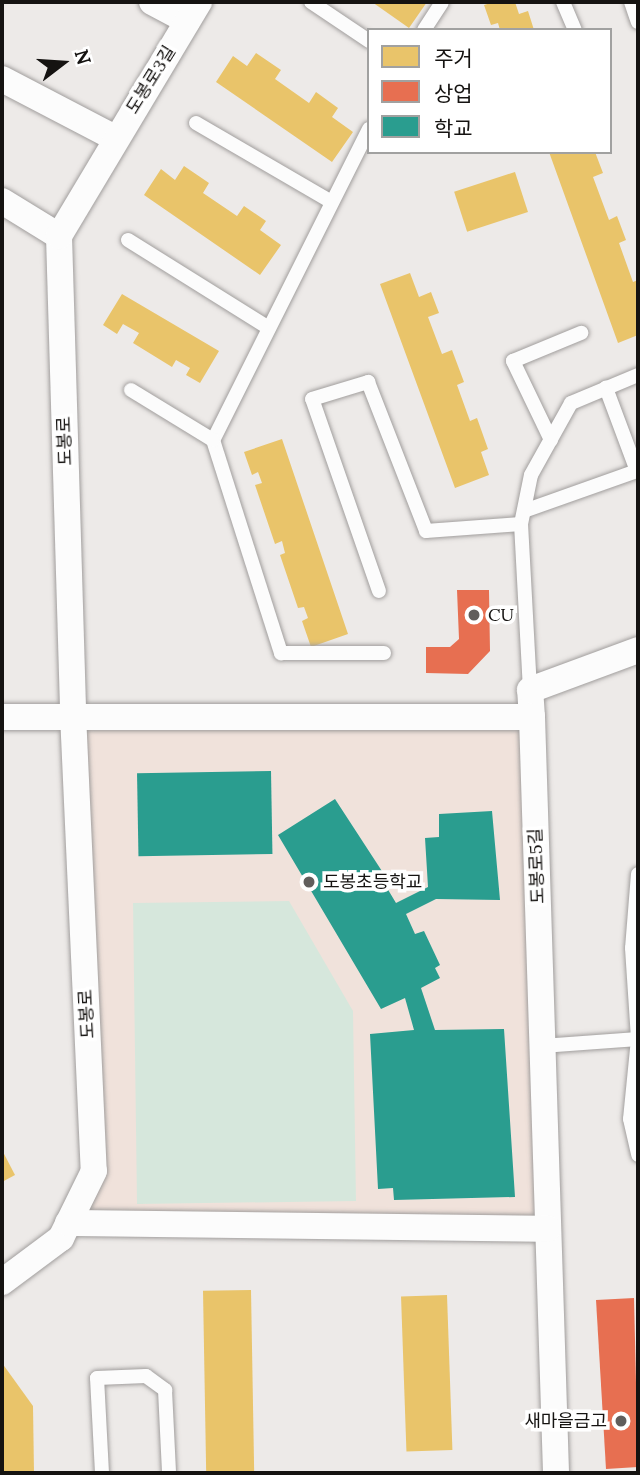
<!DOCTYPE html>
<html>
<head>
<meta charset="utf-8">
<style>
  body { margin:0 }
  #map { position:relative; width:640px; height:1475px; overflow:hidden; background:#edeae8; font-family:Lora,"Noto Sans KR",serif }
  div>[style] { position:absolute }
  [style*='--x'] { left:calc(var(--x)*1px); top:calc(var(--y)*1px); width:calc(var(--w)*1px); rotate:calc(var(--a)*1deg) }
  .education>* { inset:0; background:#f0e2db }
  .green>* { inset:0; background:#d6e7dc }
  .homes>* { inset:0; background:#e9c46a; transform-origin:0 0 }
  .shops>* { inset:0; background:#e76f51 }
  .schools>* { inset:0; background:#2a9d8f; transform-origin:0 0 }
  .roads { filter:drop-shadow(0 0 2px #a19e9d) drop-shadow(0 0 2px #a19e9d) }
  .service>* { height:14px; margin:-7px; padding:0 7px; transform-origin:7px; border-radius:7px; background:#fcfcfc }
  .minor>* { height:26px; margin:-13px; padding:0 13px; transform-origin:13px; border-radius:13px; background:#fcfcfc }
  .dots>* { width:19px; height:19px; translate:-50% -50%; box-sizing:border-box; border:4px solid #fff; border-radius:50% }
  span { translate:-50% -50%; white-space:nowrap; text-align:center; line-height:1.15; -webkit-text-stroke:7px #fff; paint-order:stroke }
  .street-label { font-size:18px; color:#151311 }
  .poi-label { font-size:18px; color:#151311 }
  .left { translate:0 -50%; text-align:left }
  .right { translate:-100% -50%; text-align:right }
  .frame { position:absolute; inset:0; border:4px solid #151311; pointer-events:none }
  .legend { position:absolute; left:367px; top:28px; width:245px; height:126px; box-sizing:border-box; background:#fff; border:2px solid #a1a1a0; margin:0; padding:9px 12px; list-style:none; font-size:21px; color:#151311 }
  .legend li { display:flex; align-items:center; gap:14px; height:35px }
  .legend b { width:35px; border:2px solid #a1a1a0 }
  .north { position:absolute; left:28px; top:28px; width:70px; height:70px; -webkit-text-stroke:5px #fff; paint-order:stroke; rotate:73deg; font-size:19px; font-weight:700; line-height:28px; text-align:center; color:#151311 }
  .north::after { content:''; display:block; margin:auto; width:24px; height:32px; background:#151311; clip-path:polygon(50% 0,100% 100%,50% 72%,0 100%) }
</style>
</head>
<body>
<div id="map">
  <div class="education">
    <i style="clip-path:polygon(73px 714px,532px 717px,548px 1229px,68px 1223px,94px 1171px)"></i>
  </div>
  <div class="green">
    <i style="clip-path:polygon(289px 901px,353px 1011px,356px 1201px,137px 1204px,133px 903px)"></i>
  </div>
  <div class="homes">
    <i style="clip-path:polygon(372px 2px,427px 2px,409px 28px)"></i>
    <i style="clip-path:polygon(494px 2px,515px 2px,519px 14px,528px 11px,534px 30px,500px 30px,498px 23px,491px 25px,484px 5px)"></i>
    <i style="clip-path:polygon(256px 53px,281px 70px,275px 79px,309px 103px,316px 92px,338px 108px,332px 117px,353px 132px,332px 162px,216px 82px,233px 56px,247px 66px)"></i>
    <i style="clip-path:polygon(549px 152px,595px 152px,603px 173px,593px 177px,609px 220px,617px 216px,626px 240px,619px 243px,633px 282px,638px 280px,638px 335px,618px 343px)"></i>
    <i style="clip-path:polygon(184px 166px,209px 183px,203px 193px,237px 216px,244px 206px,266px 221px,260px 230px,281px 245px,260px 275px,144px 195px,161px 169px,175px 180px)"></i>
    <i style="left:515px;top:172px;width:42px;height:64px;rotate:72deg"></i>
    <i style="clip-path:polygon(410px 273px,419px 297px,431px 292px,439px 313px,428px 317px,442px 354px,452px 350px,464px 382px,457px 385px,470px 421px,477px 418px,488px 449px,481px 452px,489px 475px,455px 488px,380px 284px)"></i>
    <i style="clip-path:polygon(122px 294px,219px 351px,200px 383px,186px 375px,190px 368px,176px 360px,172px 367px,133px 343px,139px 333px,123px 324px,117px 334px,103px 325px)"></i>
    <i style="clip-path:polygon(282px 439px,348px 634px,311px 647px,302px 621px,308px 618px,304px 607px,298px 608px,280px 555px,285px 553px,282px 541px,275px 544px,255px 485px,262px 483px,258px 472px,252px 475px,244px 452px)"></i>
    <i style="clip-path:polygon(2px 1150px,15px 1175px,2px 1182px)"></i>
    <i style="left:251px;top:1290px;width:183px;height:48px;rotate:89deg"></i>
    <i style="left:447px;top:1295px;width:155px;height:46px;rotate:88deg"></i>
    <i style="clip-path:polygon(2px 1363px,33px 1406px,34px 1473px,2px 1473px)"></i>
  </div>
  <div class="shops">
    <i style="clip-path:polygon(457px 590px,489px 590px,490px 651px,468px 674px,426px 673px,426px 647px,450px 647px,459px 639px)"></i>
    <i style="clip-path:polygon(634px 1298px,638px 1467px,606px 1469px,596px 1300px)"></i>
  </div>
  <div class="schools">
    <i style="left:271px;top:771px;width:83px;height:134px;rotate:89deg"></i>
    <i style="clip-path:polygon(335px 799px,391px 885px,387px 888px,396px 903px,428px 887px,425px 838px,439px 837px,439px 814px,492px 811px,500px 900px,436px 899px,406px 914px,415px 934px,424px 931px,440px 965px,435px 968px,440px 978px,421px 988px,435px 1030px,504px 1029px,515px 1197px,394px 1200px,393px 1188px,378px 1189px,370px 1034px,414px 1030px,405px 998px,381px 1009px,278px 835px)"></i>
  </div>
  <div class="roads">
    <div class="service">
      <i style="--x:311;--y:2;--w:70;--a:33.9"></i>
      <i style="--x:563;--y:2;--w:30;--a:67"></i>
      <i style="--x:631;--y:2;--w:21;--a:71"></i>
      <i style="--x:424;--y:30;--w:33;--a:-57"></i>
      <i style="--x:196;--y:123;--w:157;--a:30.2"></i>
      <i style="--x:369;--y:129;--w:348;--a:116.6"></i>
      <i style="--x:213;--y:440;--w:224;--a:72.3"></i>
      <i style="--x:281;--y:653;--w:103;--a:0"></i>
      <i style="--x:128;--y:240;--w:166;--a:32"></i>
      <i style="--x:131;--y:390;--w:96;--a:31.4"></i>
      <i style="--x:551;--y:440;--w:88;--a:-115.7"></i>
      <i style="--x:513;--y:361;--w:74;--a:-22.4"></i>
      <i style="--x:524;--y:511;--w:120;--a:-19.5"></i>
      <i style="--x:637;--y:471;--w:89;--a:-110.5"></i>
      <i style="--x:379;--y:591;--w:203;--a:-109.2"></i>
      <i style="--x:312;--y:399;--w:59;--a:-16.9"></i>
      <i style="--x:368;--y:382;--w:160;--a:68.7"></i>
      <i style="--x:426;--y:531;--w:95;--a:-4.2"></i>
      <i style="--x:530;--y:690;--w:166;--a:-93.1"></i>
      <i style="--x:521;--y:524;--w:50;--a:-78.5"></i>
      <i style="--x:531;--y:475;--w:82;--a:-60.9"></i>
      <i style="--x:571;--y:403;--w:73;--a:-22.7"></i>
      <i style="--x:638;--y:874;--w:74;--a:94.6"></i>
      <i style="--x:632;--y:948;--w:91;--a:86.2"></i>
      <i style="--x:638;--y:1039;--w:80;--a:95.7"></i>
      <i style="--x:630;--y:1119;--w:37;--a:77"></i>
      <i style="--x:542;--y:1046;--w:96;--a:-4.2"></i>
      <i style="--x:102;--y:1473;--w:95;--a:-93"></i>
      <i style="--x:97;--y:1378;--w:49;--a:-2.3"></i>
      <i style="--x:146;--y:1376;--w:24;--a:36"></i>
      <i style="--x:165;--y:1390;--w:83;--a:87.2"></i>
    </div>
    <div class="minor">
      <i style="--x:152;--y:2;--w:40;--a:28"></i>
      <i style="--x:2;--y:79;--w:127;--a:27.6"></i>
      <i style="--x:2;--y:201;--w:67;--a:31.6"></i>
      <i style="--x:59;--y:236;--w:478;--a:88.3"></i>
      <i style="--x:73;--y:714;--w:457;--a:87.4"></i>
      <i style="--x:94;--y:1171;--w:75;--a:116.2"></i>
      <i style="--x:61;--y:1238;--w:74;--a:143.3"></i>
      <i style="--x:59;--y:236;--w:273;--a:-59.1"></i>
      <i style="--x:2;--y:717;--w:530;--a:0"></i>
      <i style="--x:532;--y:717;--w:756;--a:88.18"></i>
      <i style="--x:532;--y:717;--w:27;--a:-94"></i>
      <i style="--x:530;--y:690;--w:115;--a:-20.3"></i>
      <i style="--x:68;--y:1223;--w:480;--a:0.7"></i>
    </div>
  </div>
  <div class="dots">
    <i style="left:474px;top:615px;background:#615e5c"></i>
    <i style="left:309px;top:882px;background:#615e5c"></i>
    <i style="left:621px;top:1421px;background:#615e5c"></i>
  </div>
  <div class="street-label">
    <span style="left:151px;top:80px;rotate:-58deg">도봉로3길</span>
    <span style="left:65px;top:441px;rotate:-92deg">도봉로</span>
    <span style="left:537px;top:866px;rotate:-92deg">도봉로5길</span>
    <span style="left:87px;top:1014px;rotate:-93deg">도봉로</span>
  </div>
  <div class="poi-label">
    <span class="left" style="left:488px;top:615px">CU</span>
    <span class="left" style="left:323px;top:882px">도봉초등학교</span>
    <span class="right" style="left:607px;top:1421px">새마을금고</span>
  </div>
  <div class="frame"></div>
  <ul class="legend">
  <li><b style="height:19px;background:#e9c46a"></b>주거</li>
  <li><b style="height:19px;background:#e76f51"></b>상업</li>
  <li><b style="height:19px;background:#2a9d8f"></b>학교</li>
  </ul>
  <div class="north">N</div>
</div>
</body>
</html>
